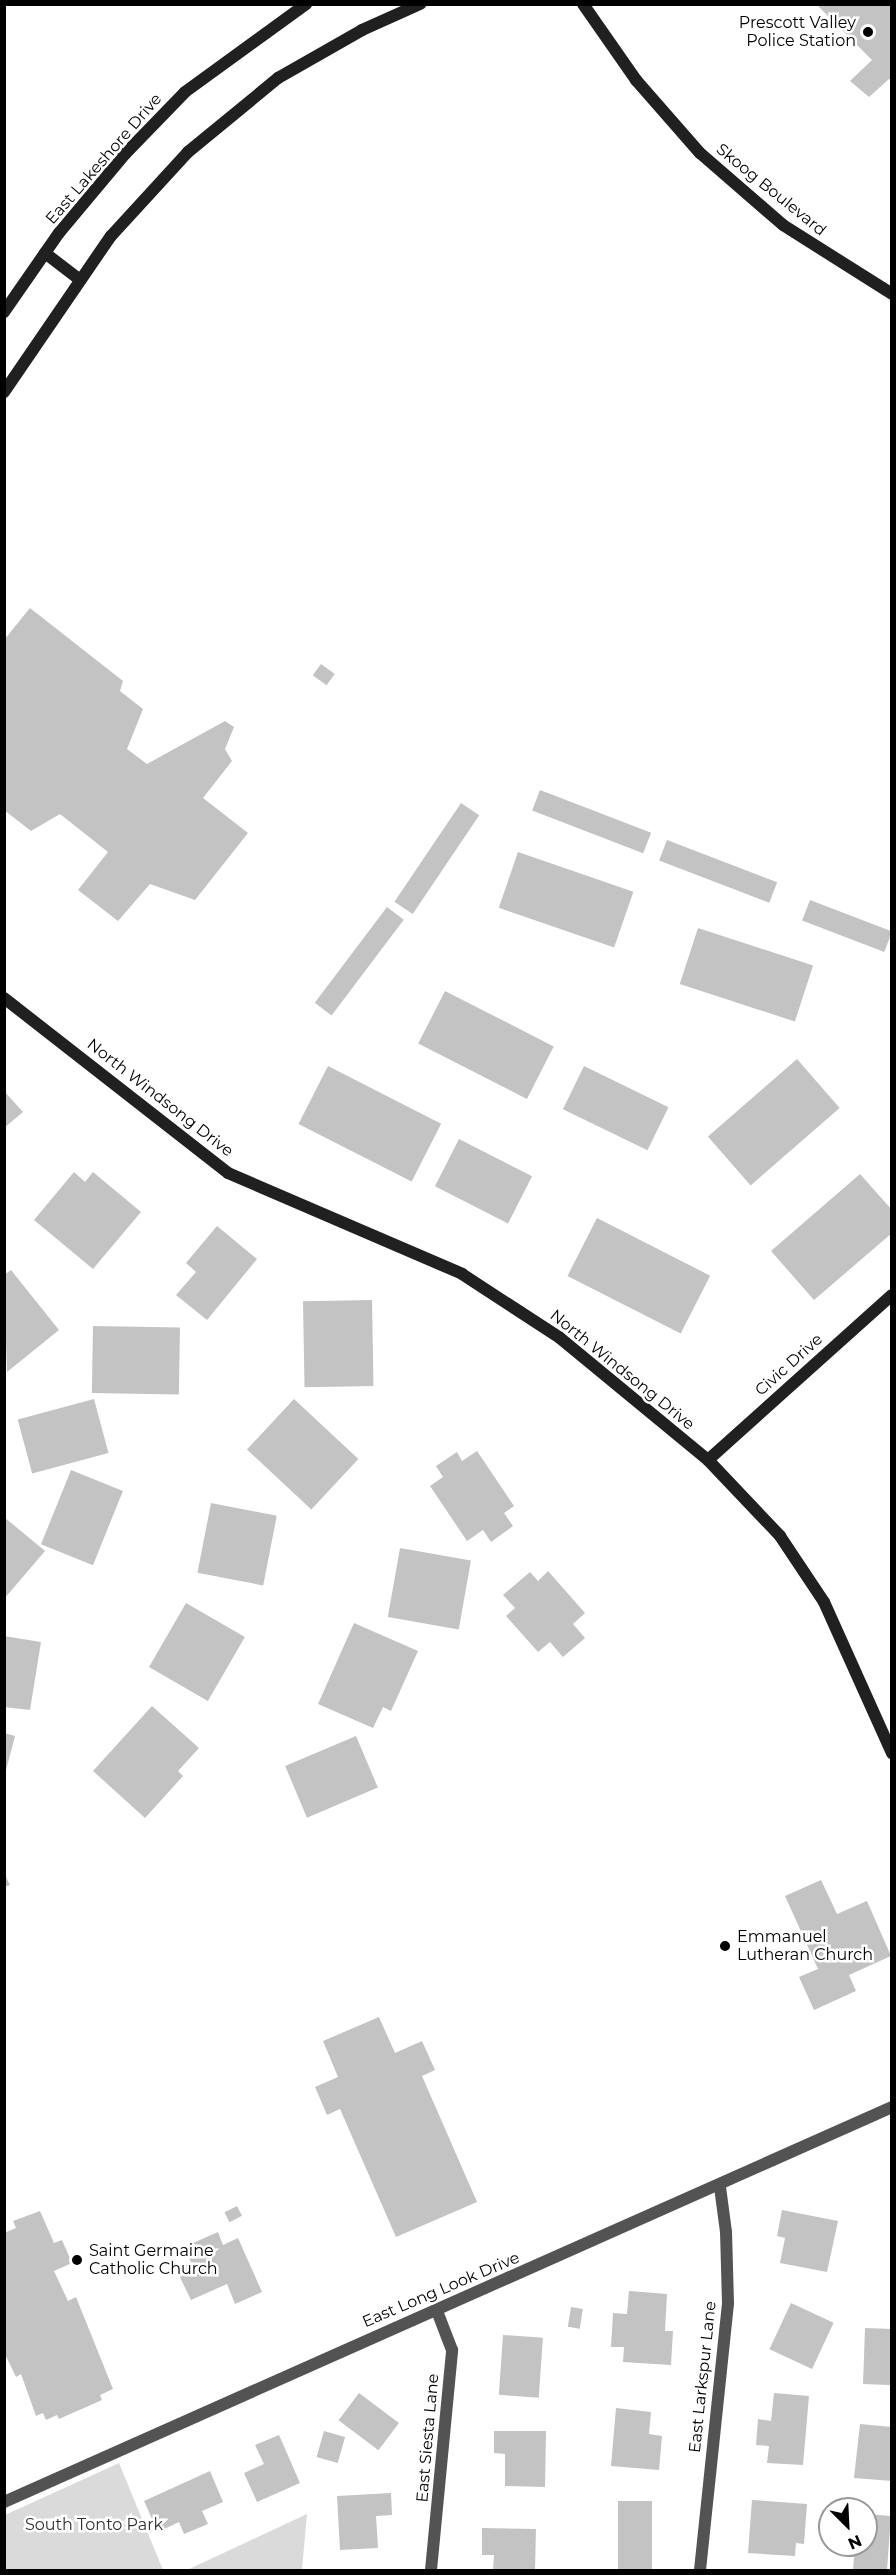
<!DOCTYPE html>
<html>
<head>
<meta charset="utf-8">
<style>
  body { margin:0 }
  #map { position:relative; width:896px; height:2575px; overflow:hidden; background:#fff; font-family:Montserrat,sans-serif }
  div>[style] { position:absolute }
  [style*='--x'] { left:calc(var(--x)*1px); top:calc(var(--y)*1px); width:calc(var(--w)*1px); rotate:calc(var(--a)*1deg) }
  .green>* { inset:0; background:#dadada }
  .building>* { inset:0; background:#c3c3c3; transform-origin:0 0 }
  .street>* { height:12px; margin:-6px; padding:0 6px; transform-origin:6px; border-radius:6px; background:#535353 }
  .secondary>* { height:12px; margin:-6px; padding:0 6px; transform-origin:6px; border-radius:6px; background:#202020 }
  .dots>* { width:16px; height:16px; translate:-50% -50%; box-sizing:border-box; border:3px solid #fff; border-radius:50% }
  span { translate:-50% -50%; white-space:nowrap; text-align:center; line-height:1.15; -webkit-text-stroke:5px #fff; paint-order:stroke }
  .poi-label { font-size:16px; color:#000 }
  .right { translate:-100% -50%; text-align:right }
  .left { translate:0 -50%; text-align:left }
  .street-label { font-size:16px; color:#000 }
  .park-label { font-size:16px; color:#313131 }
  .frame { position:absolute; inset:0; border:6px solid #000; pointer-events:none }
  .north { position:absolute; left:818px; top:2497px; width:60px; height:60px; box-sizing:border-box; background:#fff; border:2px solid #999; border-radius:50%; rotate:156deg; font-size:16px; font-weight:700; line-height:24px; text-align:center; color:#000 }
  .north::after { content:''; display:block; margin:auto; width:21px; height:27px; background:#000; clip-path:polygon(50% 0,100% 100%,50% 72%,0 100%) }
</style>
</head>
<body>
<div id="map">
  <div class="green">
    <i style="clip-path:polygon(119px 2463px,163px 2570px,5px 2570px,5px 2515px)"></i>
    <i style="clip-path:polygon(307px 2514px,302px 2570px,187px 2570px)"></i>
  </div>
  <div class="building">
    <i style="clip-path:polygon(816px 4px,892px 4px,892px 81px,889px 79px,869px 97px,850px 81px,872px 60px)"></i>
    <i style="clip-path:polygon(30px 608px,123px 681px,120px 691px,143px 709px,127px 749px,147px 764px,225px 721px,234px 727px,225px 749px,232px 761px,203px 798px,248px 833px,195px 900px,150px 884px,118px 921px,78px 890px,108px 852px,60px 814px,31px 831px,4px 810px,4px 640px)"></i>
    <i style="left:321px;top:664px;width:17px;height:14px;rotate:36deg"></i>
    <i style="left:540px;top:790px;width:119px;height:22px;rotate:21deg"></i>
    <i style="left:461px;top:803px;width:22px;height:119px;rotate:34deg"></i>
    <i style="left:667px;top:840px;width:118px;height:22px;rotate:21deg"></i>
    <i style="left:518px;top:852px;width:122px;height:59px;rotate:19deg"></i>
    <i style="left:810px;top:900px;width:88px;height:22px;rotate:21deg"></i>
    <i style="left:387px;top:907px;width:21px;height:120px;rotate:37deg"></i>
    <i style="left:698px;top:928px;width:121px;height:59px;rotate:18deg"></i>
    <i style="left:445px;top:991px;width:122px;height:59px;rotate:27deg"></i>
    <i style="left:797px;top:1059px;width:65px;height:118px;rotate:49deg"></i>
    <i style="left:328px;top:1066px;width:127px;height:65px;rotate:27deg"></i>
    <i style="left:584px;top:1066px;width:94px;height:48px;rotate:26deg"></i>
    <i style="clip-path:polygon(4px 1091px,23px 1112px,4px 1128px)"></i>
    <i style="left:459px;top:1139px;width:82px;height:53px;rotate:27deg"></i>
    <i style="clip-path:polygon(74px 1172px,85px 1182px,93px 1172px,141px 1212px,93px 1269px,34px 1220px)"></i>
    <i style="clip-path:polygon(860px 1174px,892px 1210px,892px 1233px,814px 1300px,771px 1251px)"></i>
    <i style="left:597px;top:1218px;width:127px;height:65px;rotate:27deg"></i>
    <i style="clip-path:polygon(217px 1226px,257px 1259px,207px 1320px,176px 1295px,196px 1272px,186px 1263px)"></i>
    <i style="clip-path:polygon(11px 1270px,59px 1330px,7px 1372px,4px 1275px)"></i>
    <i style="left:372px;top:1300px;width:86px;height:69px;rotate:89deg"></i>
    <i style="left:93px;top:1326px;width:87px;height:67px;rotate:1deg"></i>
    <i style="left:94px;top:1399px;width:56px;height:79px;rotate:75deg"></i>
    <i style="left:294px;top:1399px;width:88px;height:69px;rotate:43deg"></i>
    <i style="clip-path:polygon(477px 1451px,514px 1506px,504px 1513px,513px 1526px,491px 1542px,483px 1530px,467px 1541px,430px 1486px,443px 1477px,436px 1466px,457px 1452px,462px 1461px)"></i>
    <i style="left:71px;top:1470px;width:56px;height:80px;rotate:22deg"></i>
    <i style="left:211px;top:1503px;width:67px;height:71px;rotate:11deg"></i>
    <i style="clip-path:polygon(4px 1517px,45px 1551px,4px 1599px)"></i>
    <i style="left:400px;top:1548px;width:72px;height:70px;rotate:10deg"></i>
    <i style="clip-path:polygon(548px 1571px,585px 1613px,573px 1624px,585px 1638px,563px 1657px,550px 1642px,538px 1652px,506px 1616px,515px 1608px,503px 1595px,530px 1572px,538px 1581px)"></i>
    <i style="left:186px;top:1603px;width:68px;height:74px;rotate:30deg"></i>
    <i style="clip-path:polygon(354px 1623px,418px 1651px,391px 1711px,383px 1707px,373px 1728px,318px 1704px)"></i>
    <i style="clip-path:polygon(4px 1636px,41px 1642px,30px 1710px,4px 1707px)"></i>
    <i style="clip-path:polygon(152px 1706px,199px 1748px,178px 1771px,183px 1776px,145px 1818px,93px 1771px)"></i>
    <i style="clip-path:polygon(4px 1733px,15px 1736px,5px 1774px,4px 1774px)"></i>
    <i style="left:356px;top:1736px;width:56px;height:77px;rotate:67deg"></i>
    <i style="clip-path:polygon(4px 1873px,10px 1885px,4px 1887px)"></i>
    <i style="clip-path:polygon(821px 1880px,837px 1914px,867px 1901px,891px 1956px,849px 1975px,856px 1991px,814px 2010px,799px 1977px,818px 1969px,785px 1896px)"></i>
    <i style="clip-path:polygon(379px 2017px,395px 2053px,422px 2041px,435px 2070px,422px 2076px,477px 2202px,396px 2237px,340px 2109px,327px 2115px,315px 2087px,338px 2077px,323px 2041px)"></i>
    <i style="left:237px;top:2206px;width:11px;height:14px;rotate:63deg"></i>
    <i style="clip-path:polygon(782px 2210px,838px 2221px,827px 2272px,780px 2263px,785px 2238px,777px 2236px)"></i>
    <i style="clip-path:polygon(40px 2211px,54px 2243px,62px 2240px,72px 2263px,54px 2271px,68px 2301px,76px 2297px,113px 2389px,100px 2395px,102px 2400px,59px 2419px,57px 2415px,46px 2420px,43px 2413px,36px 2416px,21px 2374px,16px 2377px,4px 2352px,4px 2233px,16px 2228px,13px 2221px)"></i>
    <i style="clip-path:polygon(218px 2232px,223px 2245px,238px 2238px,262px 2292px,235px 2304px,227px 2284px,191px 2300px,176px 2269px,191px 2262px,184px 2247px)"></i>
    <i style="clip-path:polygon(629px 2291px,667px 2294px,665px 2331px,673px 2331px,671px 2365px,623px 2362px,624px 2347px,611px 2347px,613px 2313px,627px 2314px)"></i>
    <i style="left:791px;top:2303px;width:47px;height:51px;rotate:25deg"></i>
    <i style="left:571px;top:2307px;width:12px;height:20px;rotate:9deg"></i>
    <i style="left:865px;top:2328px;width:27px;height:56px;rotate:2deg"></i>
    <i style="left:503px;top:2335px;width:40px;height:60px;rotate:4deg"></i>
    <i style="left:359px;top:2393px;width:50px;height:34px;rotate:37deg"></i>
    <i style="clip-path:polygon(774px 2393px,809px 2396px,803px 2465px,767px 2463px,769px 2446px,756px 2445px,758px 2419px,771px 2421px)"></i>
    <i style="clip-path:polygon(616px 2408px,651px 2412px,649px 2434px,662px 2436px,659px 2470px,611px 2466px)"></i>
    <i style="clip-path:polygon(860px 2424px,892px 2427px,892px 2481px,854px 2478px)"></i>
    <i style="left:324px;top:2431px;width:22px;height:27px;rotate:16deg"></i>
    <i style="clip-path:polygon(494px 2431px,546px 2431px,545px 2487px,505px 2486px,505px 2454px,494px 2453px)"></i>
    <i style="clip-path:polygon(279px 2435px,300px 2483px,257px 2502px,244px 2473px,264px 2464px,255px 2445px)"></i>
    <i style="clip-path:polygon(210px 2471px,223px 2502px,202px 2511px,208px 2524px,184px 2534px,179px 2522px,158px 2532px,144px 2501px)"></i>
    <i style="clip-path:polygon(391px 2493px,392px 2515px,376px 2516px,378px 2548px,340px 2550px,337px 2496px)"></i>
    <i style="clip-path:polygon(752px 2500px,807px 2504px,804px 2544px,796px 2543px,795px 2556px,748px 2553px)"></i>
    <i style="left:618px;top:2501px;width:34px;height:69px"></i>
    <i style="clip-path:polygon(866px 2514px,891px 2516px,887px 2570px,853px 2570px,855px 2545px,866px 2545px)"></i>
    <i style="clip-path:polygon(482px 2528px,536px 2529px,535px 2570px,493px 2570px,494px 2555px,482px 2555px)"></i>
  </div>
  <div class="street">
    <i style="--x:4;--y:2502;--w:972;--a:-23.98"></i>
    <i style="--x:431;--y:2570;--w:221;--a:-84.5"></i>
    <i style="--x:452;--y:2350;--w:42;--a:-111"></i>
    <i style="--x:700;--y:2570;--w:268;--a:-84"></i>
    <i style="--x:728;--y:2303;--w:71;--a:-91.6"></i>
    <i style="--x:726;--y:2232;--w:45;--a:-97.6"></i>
  </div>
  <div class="secondary">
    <i style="--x:583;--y:4;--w:93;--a:55.1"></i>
    <i style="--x:636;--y:80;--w:97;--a:48.8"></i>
    <i style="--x:700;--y:153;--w:110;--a:40.9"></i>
    <i style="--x:783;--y:225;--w:129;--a:32.3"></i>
    <i style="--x:45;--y:253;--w:44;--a:37.6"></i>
    <i style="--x:4;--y:312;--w:96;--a:-55.2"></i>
    <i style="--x:59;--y:233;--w:103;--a:-50.1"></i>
    <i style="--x:125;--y:154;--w:86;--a:-45.9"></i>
    <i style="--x:185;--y:92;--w:150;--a:-36"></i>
    <i style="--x:4;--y:392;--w:189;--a:-55.6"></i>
    <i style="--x:111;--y:236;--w:114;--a:-47.5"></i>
    <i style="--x:188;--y:152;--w:117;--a:-39.4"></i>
    <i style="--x:278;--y:78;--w:97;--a:-29.7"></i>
    <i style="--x:362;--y:30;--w:64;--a:-24.1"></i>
    <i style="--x:4;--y:998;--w:284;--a:38"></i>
    <i style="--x:228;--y:1173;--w:255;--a:23.3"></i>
    <i style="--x:462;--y:1274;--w:117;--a:33.1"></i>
    <i style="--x:560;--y:1338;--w:192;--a:39.5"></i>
    <i style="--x:708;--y:1460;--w:105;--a:46.5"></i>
    <i style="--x:780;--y:1536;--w:79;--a:56.3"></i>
    <i style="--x:824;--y:1602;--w:166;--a:65.8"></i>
    <i style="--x:708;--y:1460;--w:247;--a:-41.9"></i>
  </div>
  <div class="dots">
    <i style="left:868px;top:32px;background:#000"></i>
    <i style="left:725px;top:1946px;background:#000"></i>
    <i style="left:77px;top:2260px;background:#000"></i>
  </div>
  <div class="poi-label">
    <span class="right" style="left:856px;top:32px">Prescott Valley<br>Police Station</span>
    <span class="left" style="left:737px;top:1946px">Emmanuel<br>Lutheran Church</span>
    <span class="left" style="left:89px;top:2260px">Saint Germaine<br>Catholic Church</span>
  </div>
  <div class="street-label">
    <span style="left:104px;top:159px;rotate:-49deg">East Lakeshore Drive</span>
    <span style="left:771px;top:190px;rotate:39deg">Skoog Boulevard</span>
    <span style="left:160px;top:1098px;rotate:38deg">North Windsong Drive</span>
    <span style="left:789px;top:1365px;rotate:-42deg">Civic Drive</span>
    <span style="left:622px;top:1370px;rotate:39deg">North Windsong Drive</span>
    <span style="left:441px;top:2290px;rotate:-23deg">East Long Look Drive</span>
    <span style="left:703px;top:2377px;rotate:-84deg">East Larkspur Lane</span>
    <span style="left:428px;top:2438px;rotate:-85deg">East Siesta Lane</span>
  </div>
  <div class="park-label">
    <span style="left:94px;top:2525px">South Tonto Park</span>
  </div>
  <div class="frame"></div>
  <div class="north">N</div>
</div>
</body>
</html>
